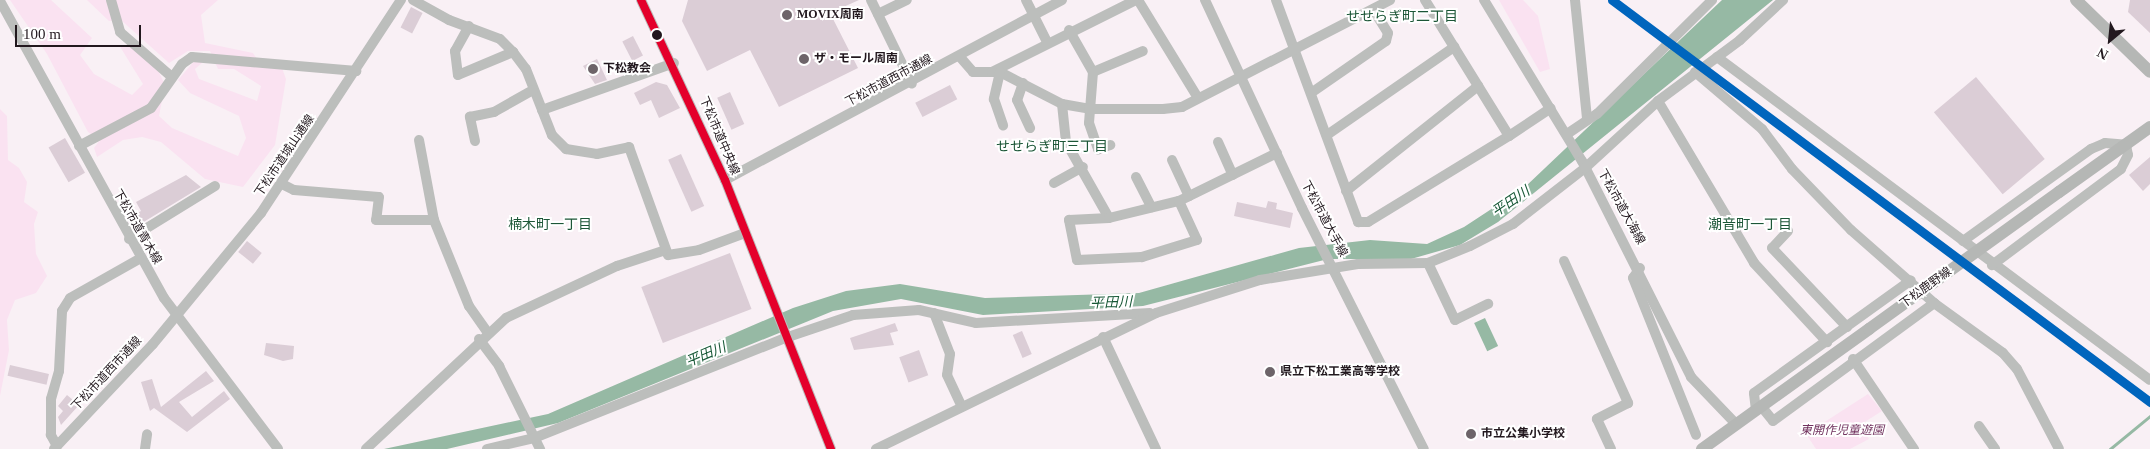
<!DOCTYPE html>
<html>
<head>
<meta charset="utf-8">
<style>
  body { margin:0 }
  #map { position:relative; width:2150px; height:449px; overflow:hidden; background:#f9f0f5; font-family:"Times New Roman","Noto Sans JP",serif }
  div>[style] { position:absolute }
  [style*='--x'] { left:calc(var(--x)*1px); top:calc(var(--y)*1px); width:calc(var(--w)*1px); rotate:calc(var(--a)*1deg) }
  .green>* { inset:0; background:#fae2f1 }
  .water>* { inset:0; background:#96b9a4; transform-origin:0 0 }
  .stream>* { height:2.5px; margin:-1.25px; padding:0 1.25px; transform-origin:1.25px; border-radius:1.25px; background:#96b9a4 }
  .building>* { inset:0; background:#dbcdd6; transform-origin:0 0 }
  .minor>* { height:10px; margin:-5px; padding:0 5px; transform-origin:5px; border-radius:5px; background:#bcbebc }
  .major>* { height:12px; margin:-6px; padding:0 6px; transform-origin:6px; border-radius:6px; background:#b5b7b5 }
  .major-bridge>* { height:12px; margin:-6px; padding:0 6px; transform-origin:6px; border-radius:6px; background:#b5b7b5 }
  .bus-1>* { height:8px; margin:-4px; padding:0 4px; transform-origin:4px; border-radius:4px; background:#e4002b }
  .rail-1>* { height:9px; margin:-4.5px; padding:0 4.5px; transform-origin:4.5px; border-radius:4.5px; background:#0065bd }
  .dots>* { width:14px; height:14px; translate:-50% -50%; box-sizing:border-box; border:2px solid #fff; border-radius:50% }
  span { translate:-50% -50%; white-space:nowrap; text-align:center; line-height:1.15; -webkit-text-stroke:4px #fff; paint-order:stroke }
  .poi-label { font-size:12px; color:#22181e; font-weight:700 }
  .left { translate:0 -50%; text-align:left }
  .street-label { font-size:12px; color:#22181e }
  .park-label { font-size:12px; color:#72335f; font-style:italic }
  .neighbourhood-label { font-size:14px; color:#1c5637 }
  .water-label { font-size:14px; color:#185837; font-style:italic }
  .north { position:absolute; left:2085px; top:15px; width:50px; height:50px; -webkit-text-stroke:4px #fff; paint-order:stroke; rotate:208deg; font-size:14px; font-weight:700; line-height:20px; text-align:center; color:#22181e }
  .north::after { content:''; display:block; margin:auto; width:18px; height:22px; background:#22181e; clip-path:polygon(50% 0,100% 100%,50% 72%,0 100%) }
  .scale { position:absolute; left:15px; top:25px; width:126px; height:22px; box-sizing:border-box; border:2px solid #22181e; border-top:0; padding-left:6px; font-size:15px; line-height:18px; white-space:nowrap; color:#22181e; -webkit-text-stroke:4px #fff; paint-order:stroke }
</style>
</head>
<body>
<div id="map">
  <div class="green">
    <i style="clip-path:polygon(10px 0,51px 0,92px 38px,80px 55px,94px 74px,132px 95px,143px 84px,119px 45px,134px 48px,156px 66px,165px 85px,159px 116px,172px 128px,238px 156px,246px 138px,239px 116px,190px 93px,178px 80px,196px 59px,203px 62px,195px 69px,199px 79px,257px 101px,261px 86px,234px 69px,218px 69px,210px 51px,188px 51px,169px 63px,121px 20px,109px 21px,87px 0,218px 0,201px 15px,205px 43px,253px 53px,261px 65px,282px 68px,286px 79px,275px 145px,243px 187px,205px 179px,161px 142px,142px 137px,123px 140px,97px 157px,94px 148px,100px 140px,88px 132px,47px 54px)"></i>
    <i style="clip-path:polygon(1499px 0,1523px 0,1538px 16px,1550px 69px,1540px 72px)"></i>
    <i style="clip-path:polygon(0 109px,7px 116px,8px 160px,19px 168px,27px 182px,24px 202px,38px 212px,34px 224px,36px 254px,47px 276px,36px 293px,15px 300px,7px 320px,9px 350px,0 396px)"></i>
    <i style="clip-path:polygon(1868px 394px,1882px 411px,1860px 425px,1869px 439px,1850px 449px,1816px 449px,1806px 434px)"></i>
  </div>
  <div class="water">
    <i style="clip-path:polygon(1722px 0,1773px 0,1498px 222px,1460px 245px,1411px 259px,1328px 259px,1143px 306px,983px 315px,901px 299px,833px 311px,558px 423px,447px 449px,384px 449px,548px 414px,793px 308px,846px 291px,900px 284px,985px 298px,1139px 293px,1299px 248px,1370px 240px,1427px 244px,1464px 227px,1525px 187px)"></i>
    <i style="left:1485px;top:318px;width:31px;height:12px;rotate:65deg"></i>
  </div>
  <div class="stream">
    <i style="--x:2110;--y:449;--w:52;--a:-39.5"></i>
  </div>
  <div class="building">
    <i style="clip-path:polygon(688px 0,859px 0,830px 13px,858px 68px,779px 107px,750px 50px,707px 71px,682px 21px)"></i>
    <i style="clip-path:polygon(2130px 0,2150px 0,2150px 33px,2128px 12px)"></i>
    <i style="left:411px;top:7px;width:13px;height:23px;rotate:27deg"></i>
    <i style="left:633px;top:36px;width:22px;height:12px;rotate:63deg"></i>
    <i style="clip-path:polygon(597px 59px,607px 80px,595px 84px,583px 66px)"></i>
    <i style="left:1976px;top:77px;width:107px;height:55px;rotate:50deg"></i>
    <i style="clip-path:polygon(656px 82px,667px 85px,680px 108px,659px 118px,651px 100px,640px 105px,634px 93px)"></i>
    <i style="left:950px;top:85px;width:16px;height:39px;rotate:63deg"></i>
    <i style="left:730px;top:92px;width:35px;height:14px;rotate:66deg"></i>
    <i style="left:65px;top:138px;width:40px;height:19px;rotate:60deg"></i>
    <i style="left:681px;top:154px;width:57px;height:14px;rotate:66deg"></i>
    <i style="clip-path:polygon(2150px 157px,2150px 184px,2143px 191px,2129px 175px)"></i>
    <i style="clip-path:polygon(186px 175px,201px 187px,137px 226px,132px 216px,141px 211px,136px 202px)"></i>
    <i style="clip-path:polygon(1268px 201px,1277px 203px,1276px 209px,1293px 213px,1290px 228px,1234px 216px,1237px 202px,1266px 208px)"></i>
    <i style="left:247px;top:241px;width:19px;height:14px;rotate:39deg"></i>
    <i style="left:730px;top:253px;width:60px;height:95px;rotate:69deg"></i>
    <i style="clip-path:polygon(895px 323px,898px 331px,890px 333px,894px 345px,854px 350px,850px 338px)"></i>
    <i style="left:1022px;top:331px;width:25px;height:10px;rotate:67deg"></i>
    <i style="clip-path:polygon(266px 343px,294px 346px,293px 359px,283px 361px,264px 355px)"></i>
    <i style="left:919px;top:350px;width:27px;height:21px;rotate:70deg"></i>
    <i style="left:10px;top:365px;width:40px;height:11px;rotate:13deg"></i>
    <i style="clip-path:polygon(206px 371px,214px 381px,179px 402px,192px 417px,224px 391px,230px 399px,187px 432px,154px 408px,150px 411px,141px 382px,152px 379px,161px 407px)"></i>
    <i style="clip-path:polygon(67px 395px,79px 405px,61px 425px,58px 417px,63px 411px,58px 406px)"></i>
  </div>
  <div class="minor">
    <i style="--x:111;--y:0;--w:33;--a:74"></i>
    <i style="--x:120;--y:32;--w:69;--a:40.9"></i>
    <i style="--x:413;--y:0;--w:41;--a:29.1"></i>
    <i style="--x:449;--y:20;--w:54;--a:20.4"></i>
    <i style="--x:500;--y:39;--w:18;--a:45"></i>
    <i style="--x:513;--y:52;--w:21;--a:53"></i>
    <i style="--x:526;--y:69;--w:71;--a:68.5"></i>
    <i style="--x:552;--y:135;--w:20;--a:45"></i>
    <i style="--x:566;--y:149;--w:31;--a:9"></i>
    <i style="--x:597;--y:154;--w:33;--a:-12"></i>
    <i style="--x:629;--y:147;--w:115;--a:70.1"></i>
    <i style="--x:668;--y:255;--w:31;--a:-9"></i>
    <i style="--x:699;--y:250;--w:49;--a:-20.3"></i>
    <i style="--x:641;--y:0;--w:199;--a:65"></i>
    <i style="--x:725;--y:180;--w:289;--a:68.5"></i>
    <i style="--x:871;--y:0;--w:93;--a:64"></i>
    <i style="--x:1026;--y:0;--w:47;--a:63.4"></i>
    <i style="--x:1138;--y:0;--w:115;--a:58.5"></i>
    <i style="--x:1205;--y:0;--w:230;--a:65"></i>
    <i style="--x:1302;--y:208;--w:270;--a:63.2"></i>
    <i style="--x:1276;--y:0;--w:237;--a:69.7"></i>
    <i style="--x:1358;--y:222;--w:10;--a:0"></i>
    <i style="--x:1368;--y:222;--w:165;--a:-31.4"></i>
    <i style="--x:1509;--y:136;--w:160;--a:-121.7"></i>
    <i style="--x:1484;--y:0;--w:188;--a:58.7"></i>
    <i style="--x:1582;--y:161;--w:242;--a:63.2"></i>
    <i style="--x:1691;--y:377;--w:65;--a:46.2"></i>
    <i style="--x:1575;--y:0;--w:120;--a:84.2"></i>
    <i style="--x:0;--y:1;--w:339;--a:61.1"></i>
    <i style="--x:164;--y:298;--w:189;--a:52.9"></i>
    <i style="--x:878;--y:14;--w:32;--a:-26"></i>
    <i style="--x:469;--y:26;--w:29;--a:119"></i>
    <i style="--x:455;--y:51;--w:24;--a:83"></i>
    <i style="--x:458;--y:75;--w:60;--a:-22.7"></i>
    <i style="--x:1069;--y:30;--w:48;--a:60.3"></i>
    <i style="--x:1093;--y:72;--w:51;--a:94.5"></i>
    <i style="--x:1089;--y:123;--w:28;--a:71"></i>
    <i style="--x:1098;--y:149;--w:13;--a:-18"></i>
    <i style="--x:960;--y:57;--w:20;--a:49"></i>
    <i style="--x:973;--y:72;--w:27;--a:0"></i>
    <i style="--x:1000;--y:72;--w:70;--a:27.3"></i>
    <i style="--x:1062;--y:104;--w:27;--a:10"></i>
    <i style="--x:1089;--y:109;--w:74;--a:0"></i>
    <i style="--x:1163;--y:109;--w:19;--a:-6"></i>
    <i style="--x:1182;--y:107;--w:234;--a:-27.2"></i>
    <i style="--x:1717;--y:57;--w:540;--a:36.72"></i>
    <i style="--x:992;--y:72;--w:161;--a:-26.6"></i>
    <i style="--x:1000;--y:72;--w:28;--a:103"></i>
    <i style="--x:994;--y:99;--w:28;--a:71"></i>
    <i style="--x:1093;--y:72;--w:54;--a:-22.8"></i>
    <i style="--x:1695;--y:72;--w:88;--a:40.4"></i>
    <i style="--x:1762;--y:129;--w:50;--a:53.1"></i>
    <i style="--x:1792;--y:169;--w:85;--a:46"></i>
    <i style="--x:1851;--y:230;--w:111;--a:41.3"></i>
    <i style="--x:1934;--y:303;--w:85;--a:35.9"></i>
    <i style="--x:2003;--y:353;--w:21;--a:49"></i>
    <i style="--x:2017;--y:369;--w:90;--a:62.3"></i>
    <i style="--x:1023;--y:83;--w:18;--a:109"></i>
    <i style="--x:1017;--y:100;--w:31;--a:65"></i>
    <i style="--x:1311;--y:93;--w:91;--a:-34.7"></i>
    <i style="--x:1386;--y:41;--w:8;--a:-76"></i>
    <i style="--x:1388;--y:33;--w:28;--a:-122"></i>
    <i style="--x:1658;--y:101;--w:188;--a:59.3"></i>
    <i style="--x:1754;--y:263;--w:108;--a:47.3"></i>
    <i style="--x:1062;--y:104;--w:38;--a:84"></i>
    <i style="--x:1066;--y:142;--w:87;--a:60.5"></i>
    <i style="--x:542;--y:110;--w:140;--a:-19.6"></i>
    <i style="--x:1567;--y:134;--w:36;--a:-34"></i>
    <i style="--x:1597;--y:114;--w:162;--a:-44.7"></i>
    <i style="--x:1327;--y:135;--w:155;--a:-34.7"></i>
    <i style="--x:1509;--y:136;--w:50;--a:-33.7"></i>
    <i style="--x:419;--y:140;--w:81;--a:79.4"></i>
    <i style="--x:434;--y:220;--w:93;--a:67.9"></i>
    <i style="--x:469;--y:306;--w:32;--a:55"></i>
    <i style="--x:475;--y:141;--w:25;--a:-102"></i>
    <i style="--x:470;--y:117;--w:25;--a:-12"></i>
    <i style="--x:494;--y:112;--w:45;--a:-29.4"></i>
    <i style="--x:1218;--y:142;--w:36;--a:66"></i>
    <i style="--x:79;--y:146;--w:81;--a:-27.8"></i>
    <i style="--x:151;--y:108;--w:54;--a:-54.8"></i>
    <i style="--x:182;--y:64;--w:12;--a:-35"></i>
    <i style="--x:192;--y:57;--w:165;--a:4.9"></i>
    <i style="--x:1172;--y:160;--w:40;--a:65"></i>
    <i style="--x:1136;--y:177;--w:34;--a:63"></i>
    <i style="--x:725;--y:180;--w:382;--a:-28.1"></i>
    <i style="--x:1054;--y:183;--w:33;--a:-29"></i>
    <i style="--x:282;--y:184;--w:13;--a:27"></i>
    <i style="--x:294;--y:190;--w:85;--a:4.7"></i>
    <i style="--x:379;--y:197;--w:23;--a:97"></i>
    <i style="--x:376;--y:220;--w:58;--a:0"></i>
    <i style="--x:1346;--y:191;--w:169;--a:-38.5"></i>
    <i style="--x:1179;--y:201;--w:43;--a:65.2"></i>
    <i style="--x:1197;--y:240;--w:58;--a:162.8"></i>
    <i style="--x:1142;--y:257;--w:65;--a:177.4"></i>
    <i style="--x:1077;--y:260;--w:41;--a:-101.3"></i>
    <i style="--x:1069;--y:220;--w:40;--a:-2.9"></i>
    <i style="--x:1109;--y:218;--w:72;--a:-13.7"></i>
    <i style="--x:1179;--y:201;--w:109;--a:-26.1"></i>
    <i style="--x:1788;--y:231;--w:23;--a:133"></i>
    <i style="--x:1772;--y:248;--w:109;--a:46.5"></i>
    <i style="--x:129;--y:239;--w:101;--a:-31.6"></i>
    <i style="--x:1963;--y:241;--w:158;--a:-35.7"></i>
    <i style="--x:2091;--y:149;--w:15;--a:-23"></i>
    <i style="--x:2105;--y:143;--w:21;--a:5"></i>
    <i style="--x:2126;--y:145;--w:10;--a:79"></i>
    <i style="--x:2128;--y:155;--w:16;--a:117"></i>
    <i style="--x:2121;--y:169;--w:161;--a:143.3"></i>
    <i style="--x:1564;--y:261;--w:156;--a:65.7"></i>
    <i style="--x:1628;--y:403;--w:35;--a:153"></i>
    <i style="--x:1597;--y:419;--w:33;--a:65"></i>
    <i style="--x:1428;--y:263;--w:63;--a:64.7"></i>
    <i style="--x:1455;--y:320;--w:37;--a:-26"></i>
    <i style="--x:1640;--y:268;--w:12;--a:125"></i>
    <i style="--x:1633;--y:278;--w:169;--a:68.1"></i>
    <i style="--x:934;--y:313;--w:44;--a:68.7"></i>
    <i style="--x:950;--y:354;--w:21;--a:98"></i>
    <i style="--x:947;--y:375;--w:35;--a:65"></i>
    <i style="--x:1103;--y:337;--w:124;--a:64.7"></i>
    <i style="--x:479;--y:339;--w:34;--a:53"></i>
    <i style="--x:499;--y:366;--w:93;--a:63.7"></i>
    <i style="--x:1853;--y:359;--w:109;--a:55.9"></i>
    <i style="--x:1761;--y:406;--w:19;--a:51"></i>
    <i style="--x:1773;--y:421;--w:200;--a:-36.2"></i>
    <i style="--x:1756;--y:410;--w:17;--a:-97"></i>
    <i style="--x:1754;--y:393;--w:193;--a:-35.7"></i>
    <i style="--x:1979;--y:426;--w:28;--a:55"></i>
    <i style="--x:57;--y:446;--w:13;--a:-119"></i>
    <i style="--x:51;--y:435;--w:36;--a:-90"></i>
    <i style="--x:51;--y:399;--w:29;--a:-74"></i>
    <i style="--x:59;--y:371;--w:60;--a:-87.1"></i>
    <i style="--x:62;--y:311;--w:15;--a:-58"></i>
    <i style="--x:70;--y:298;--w:81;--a:-29.4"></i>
    <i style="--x:54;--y:449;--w:144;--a:-46.7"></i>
    <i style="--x:153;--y:344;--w:170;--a:-50.5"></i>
    <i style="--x:261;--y:213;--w:255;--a:-56.7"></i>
    <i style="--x:145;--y:449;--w:15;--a:-82"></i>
    <i style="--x:366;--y:449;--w:192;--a:-43.1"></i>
    <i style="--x:506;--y:318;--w:123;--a:-25.1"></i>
    <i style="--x:617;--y:266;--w:48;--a:-18.1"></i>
    <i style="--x:487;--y:449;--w:48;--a:-13.2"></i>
    <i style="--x:534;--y:438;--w:270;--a:-21.7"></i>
    <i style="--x:785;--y:338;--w:72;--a:-18.7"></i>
    <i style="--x:853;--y:315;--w:66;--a:-4.3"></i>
    <i style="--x:919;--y:310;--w:58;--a:12.8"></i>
    <i style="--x:976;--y:323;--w:174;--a:-3.3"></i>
    <i style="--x:876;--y:449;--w:311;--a:-25.9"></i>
    <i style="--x:1156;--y:313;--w:109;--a:-17.6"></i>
    <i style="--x:1260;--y:280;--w:99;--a:-9.3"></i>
    <i style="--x:1358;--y:264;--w:70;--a:-0.8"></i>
    <i style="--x:1428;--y:263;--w:45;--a:-22"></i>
    <i style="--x:1470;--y:246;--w:48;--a:-27.1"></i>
    <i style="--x:1513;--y:224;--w:91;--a:-37.9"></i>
    <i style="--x:1585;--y:168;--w:99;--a:-42.5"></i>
    <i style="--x:1658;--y:101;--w:102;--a:-36.6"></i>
    <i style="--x:1740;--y:40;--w:59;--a:-42.9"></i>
  </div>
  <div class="major">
    <i style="--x:2076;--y:0;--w:103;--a:44.2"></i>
    <i style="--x:2059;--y:192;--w:112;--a:-35.5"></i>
    <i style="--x:1702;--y:449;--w:206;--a:-35.7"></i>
  </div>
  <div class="major-bridge">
    <i style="--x:1869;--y:329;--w:234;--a:-35.8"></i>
  </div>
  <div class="bus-1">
    <i style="--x:641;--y:0;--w:199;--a:65"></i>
    <i style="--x:725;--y:180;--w:289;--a:68.5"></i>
  </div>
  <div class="rail-1">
    <i style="--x:1612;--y:0;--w:672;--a:36.77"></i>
  </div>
  <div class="dots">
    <i style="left:787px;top:15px;background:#6d6469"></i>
    <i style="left:657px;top:35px;background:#22181e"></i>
    <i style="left:804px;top:59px;background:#6d6469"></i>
    <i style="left:593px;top:69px;background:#6d6469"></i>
    <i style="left:1270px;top:372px;background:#6d6469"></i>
    <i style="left:1471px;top:434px;background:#6d6469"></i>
  </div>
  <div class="poi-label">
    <span class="left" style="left:797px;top:15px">MOVIX周南</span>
    <span class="left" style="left:814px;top:59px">ザ・モール周南</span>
    <span class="left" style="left:603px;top:69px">下松教会</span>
    <span class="left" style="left:1280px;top:372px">県立下松工業高等学校</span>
    <span class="left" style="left:1481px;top:434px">市立公集小学校</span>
  </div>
  <div class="street-label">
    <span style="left:889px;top:81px;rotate:-28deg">下松市道西市通線</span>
    <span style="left:719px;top:136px;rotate:67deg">下松市道中央線</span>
    <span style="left:285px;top:156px;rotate:-56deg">下松市道城山通線</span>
    <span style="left:1621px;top:207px;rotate:61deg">下松市道大海線</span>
    <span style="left:1324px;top:219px;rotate:62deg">下松市道大手線</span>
    <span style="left:137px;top:227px;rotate:60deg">下松市道青木線</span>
    <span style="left:1926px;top:288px;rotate:-36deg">下松鹿野線</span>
    <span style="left:107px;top:374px;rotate:-47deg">下松市道西市通線</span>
  </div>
  <div class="park-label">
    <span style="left:1842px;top:431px">東開作児童遊園</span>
  </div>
  <div class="neighbourhood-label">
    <span style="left:1402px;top:17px">せせらぎ町二丁目</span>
    <span style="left:1052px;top:147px">せせらぎ町三丁目</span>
    <span style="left:550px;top:225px">楠木町一丁目</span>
    <span style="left:1750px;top:225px">潮音町一丁目</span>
  </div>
  <div class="water-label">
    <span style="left:1511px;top:202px;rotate:-34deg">平田川</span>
    <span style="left:1111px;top:303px;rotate:-2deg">平田川</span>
    <span style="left:706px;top:355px;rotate:-23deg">平田川</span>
  </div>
  <div class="north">N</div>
  <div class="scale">100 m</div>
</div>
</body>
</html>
